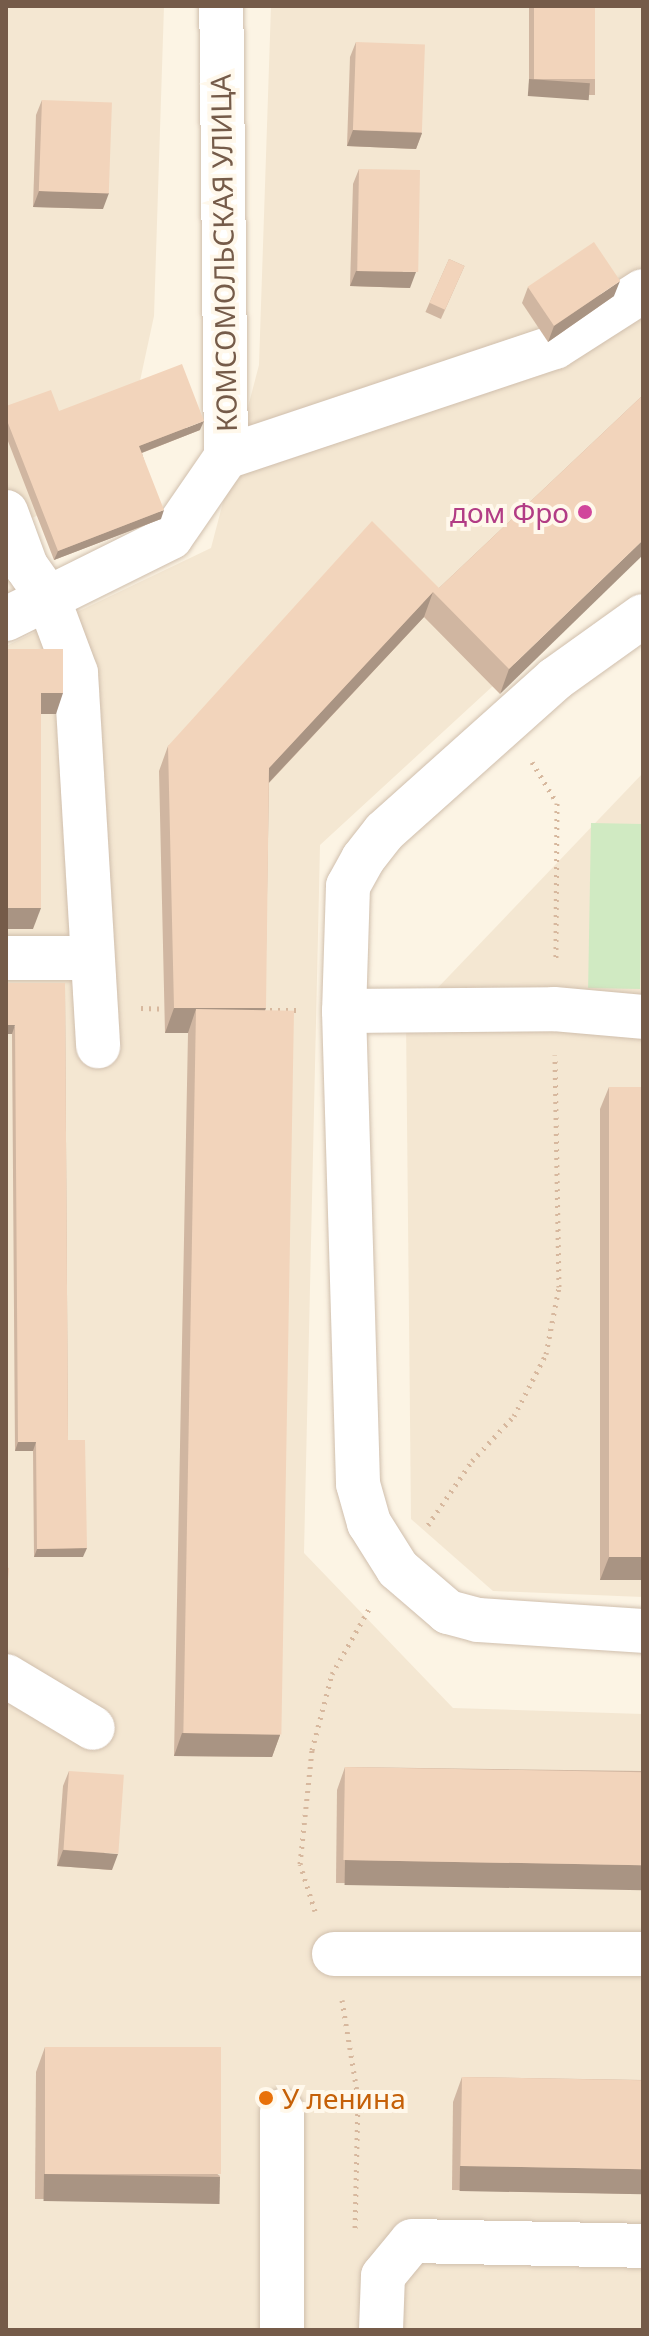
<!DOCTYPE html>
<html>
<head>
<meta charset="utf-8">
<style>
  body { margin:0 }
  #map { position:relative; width:649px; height:2336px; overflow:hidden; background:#fcf4e4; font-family:"Noto Sans",sans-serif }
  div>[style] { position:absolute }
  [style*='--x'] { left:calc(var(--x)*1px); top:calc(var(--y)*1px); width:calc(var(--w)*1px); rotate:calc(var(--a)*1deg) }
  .residential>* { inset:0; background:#f4e7d2 }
  .green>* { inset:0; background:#d0eac2; transform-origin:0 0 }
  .path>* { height:5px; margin-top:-2.5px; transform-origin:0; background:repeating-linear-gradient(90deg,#d7b89e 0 2px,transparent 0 8px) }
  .roads { filter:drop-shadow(0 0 2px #d0bfad) drop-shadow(0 0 2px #d0bfad) }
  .minor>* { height:44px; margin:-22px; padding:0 22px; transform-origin:22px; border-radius:22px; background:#fff }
  .wall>* { inset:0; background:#d0b6a1; transform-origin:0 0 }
  .shaded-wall>* { inset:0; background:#a99483; transform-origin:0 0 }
  .building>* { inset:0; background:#f2d4bb; transform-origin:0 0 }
  .dots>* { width:22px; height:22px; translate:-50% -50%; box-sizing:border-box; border:4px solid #fff8eb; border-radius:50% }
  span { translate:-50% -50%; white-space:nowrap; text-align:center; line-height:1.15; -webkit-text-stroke:8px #fff8eb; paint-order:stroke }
  .street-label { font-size:28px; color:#755b49 }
  .hotel-label { font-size:28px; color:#b23c85 }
  .right { translate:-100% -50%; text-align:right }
  .food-label { font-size:28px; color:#c56008 }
  .left { translate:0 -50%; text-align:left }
  .frame { position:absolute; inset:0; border:8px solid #755b49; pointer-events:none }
</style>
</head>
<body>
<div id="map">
  <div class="residential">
    <i style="clip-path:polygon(6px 6px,164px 6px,154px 316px,119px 478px,6px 530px)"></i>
    <i style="clip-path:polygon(271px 6px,643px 6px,643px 548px,320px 845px,304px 1553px,453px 1708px,643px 1714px,643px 2330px,6px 2330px,6px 646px,211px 548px,259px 365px)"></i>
    <i style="clip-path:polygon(643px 773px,643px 1597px,493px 1591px,411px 1519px,406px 1021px)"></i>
  </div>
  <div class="green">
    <i style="left:591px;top:823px;width:52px;height:165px;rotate:1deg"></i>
  </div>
  <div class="path">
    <i style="--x:532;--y:762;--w:48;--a:58.6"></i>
    <i style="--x:557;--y:803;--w:158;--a:90.4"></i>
    <i style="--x:141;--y:1008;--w:24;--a:2"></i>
    <i style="--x:262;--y:1010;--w:34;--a:0"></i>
    <i style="--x:428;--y:1525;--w:78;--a:-55.5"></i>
    <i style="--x:472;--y:1461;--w:62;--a:-47"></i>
    <i style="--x:514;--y:1416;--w:70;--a:-62.7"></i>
    <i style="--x:546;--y:1354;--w:68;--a:-79"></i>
    <i style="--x:559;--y:1287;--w:232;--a:-91"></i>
    <i style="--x:315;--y:1911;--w:49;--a:-107.7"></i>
    <i style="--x:300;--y:1864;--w:115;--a:-84"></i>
    <i style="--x:312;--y:1750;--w:79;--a:-75.3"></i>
    <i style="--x:332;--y:1674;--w:75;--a:-60.4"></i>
    <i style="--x:342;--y:2000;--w:99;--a:80.7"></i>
    <i style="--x:358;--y:2098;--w:135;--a:91.3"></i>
  </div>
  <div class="roads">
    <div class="minor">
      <i style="--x:226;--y:457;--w:347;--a:-18.5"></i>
      <i style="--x:555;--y:347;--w:104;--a:-32.5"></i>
      <i style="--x:6;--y:512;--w:58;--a:69.7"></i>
      <i style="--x:26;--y:566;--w:39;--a:55"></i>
      <i style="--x:48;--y:598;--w:80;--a:69.5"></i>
      <i style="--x:76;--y:673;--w:374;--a:86.6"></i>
      <i style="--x:643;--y:616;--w:108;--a:144.4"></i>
      <i style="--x:555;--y:679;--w:229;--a:138.2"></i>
      <i style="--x:384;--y:832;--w:34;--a:128"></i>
      <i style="--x:363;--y:859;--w:31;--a:119"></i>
      <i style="--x:348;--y:886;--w:125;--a:91.8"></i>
      <i style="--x:344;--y:1011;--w:473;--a:88.3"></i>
      <i style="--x:358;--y:1484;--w:41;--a:74.2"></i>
      <i style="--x:369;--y:1523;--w:54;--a:57.8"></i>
      <i style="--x:398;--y:1569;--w:66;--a:40.7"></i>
      <i style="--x:448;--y:1612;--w:31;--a:15"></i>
      <i style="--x:478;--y:1620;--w:165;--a:3.8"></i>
      <i style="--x:6;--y:619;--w:184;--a:-26.4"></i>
      <i style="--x:171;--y:537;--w:97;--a:-55.5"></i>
      <i style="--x:226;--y:457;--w:451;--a:-90.6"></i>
      <i style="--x:6;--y:958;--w:83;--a:0"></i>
      <i style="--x:344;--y:1011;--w:210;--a:-0.5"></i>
      <i style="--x:554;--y:1009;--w:89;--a:5.1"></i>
      <i style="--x:6;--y:1676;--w:101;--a:30.9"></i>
      <i style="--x:334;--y:1954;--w:309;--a:0"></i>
      <i style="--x:282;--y:2330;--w:219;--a:-90"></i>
      <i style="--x:381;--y:2330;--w:54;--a:-87.9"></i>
      <i style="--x:383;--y:2276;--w:45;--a:-50.4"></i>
      <i style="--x:412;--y:2241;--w:231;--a:1.2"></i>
    </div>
  </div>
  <div class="wall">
    <i style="left:529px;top:6px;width:66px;height:89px"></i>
    <i style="clip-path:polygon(356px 42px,422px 133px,416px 149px,347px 146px,350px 57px)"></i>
    <i style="clip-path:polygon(42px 100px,103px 209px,33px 207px,36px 115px)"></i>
    <i style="clip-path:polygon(359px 169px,410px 288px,350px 286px,353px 184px)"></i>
    <i style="left:449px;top:259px;width:17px;height:58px;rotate:24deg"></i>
    <i style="clip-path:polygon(528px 287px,614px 296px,548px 342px,522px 303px)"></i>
    <i style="clip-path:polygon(643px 395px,500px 694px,424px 617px,269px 783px,265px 1010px,280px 1735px,272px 1757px,174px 1756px,188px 1033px,165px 1033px,159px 771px,168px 746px,439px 588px)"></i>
    <i style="clip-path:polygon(6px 406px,59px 411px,200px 430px,142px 453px,161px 519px,54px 560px,6px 436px)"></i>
    <i style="clip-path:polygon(65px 983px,68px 1440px,83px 1557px,34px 1557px,33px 1451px,15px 1451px,12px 1034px,6px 1034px)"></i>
    <i style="clip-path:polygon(609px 1087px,643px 1580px,600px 1580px,600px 1109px)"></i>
    <i style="clip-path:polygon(345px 1767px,643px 1771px,643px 1886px,336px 1883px,337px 1790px)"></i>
    <i style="clip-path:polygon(69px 1771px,112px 1870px,57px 1866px,63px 1786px)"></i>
    <i style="clip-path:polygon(45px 2047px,220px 2176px,211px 2200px,35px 2199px,36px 2072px)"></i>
    <i style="clip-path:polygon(462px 2077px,643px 2080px,643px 2194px,452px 2190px,453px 2102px)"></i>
  </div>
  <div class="shaded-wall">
    <i style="left:529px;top:79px;width:61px;height:17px;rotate:4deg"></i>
    <i style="clip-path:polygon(353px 130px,422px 133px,416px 149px,347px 146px)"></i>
    <i style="clip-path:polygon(39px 191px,109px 193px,103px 209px,33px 207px)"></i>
    <i style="clip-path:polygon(356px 271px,416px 272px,410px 288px,350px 286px)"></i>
    <i style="clip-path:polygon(620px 281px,614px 296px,548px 342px,554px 326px)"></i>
    <i style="clip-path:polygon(204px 421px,200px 430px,136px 455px,139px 446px)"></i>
    <i style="clip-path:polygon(164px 510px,161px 519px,54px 560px,58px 551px)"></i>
    <i style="clip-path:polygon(643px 540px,643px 555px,500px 694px,509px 669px)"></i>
    <i style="clip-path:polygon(433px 592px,424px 617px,260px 792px,269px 768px)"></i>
    <i style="clip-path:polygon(41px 693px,63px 693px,56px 714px,33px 714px)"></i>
    <i style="clip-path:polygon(6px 908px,41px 908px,33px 929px,6px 929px)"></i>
    <i style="clip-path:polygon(174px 1008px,266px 1008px,257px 1032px,196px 1009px,188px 1033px,165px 1033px)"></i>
    <i style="clip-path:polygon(6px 1025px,15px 1025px,12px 1034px,6px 1034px)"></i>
    <i style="clip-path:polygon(18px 1442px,36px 1442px,33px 1451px,15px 1451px)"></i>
    <i style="clip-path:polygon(87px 1548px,83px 1557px,34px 1557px,37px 1549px)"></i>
    <i style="clip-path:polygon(609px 1557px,643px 1557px,643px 1580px,600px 1580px)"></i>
    <i style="clip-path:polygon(182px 1733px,280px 1735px,272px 1757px,174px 1756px)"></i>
    <i style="clip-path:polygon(63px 1850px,118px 1854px,112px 1870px,57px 1866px)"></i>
    <i style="left:345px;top:1860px;width:298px;height:25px;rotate:1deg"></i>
    <i style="left:460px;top:2166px;width:183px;height:25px;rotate:1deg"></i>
    <i style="left:44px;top:2174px;width:176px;height:27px;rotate:1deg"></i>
  </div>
  <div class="building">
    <i style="left:534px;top:6px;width:61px;height:73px"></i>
    <i style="left:356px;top:42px;width:69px;height:88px;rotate:2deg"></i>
    <i style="left:42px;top:100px;width:70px;height:91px;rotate:2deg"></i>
    <i style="left:359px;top:169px;width:61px;height:102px;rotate:1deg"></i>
    <i style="left:594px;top:242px;width:47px;height:80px;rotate:56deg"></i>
    <i style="left:449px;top:259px;width:17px;height:48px;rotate:24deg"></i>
    <i style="clip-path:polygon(182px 364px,204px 421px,139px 446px,164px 510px,58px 551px,6px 418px,6px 406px,51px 390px,59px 411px)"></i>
    <i style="clip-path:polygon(643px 395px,643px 540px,509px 669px,433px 592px,269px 768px,266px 1008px,174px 1008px,168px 746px,372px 521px,439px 588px)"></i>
    <i style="clip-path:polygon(6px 649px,63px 649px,63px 693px,41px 693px,41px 908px,6px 908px)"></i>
    <i style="clip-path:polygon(6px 983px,65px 983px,68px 1440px,85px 1440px,87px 1548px,37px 1549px,36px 1442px,18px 1442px,15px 1025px,6px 1025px)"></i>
    <i style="left:196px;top:1009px;width:98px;height:724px;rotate:1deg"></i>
    <i style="left:609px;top:1087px;width:34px;height:470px"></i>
    <i style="clip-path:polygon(6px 1567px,9px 1568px,6px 1604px)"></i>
    <i style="left:345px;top:1767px;width:298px;height:93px;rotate:1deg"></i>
    <i style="left:69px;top:1771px;width:55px;height:79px;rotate:4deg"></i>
    <i style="left:45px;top:2047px;width:176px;height:127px"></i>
    <i style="left:462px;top:2077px;width:181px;height:89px;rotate:1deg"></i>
  </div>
  <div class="dots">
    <i style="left:585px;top:512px;background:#d1479c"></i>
    <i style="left:266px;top:2098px;background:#e8710a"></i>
  </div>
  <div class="street-label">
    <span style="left:223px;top:253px;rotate:-91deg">КОМСОМОЛЬСКАЯ УЛИЦА</span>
  </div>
  <div class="hotel-label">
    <span class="right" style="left:569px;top:512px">дом Фро</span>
  </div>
  <div class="food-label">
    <span class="left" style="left:282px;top:2098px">У ленина</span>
  </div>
  <div class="frame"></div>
</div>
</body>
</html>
